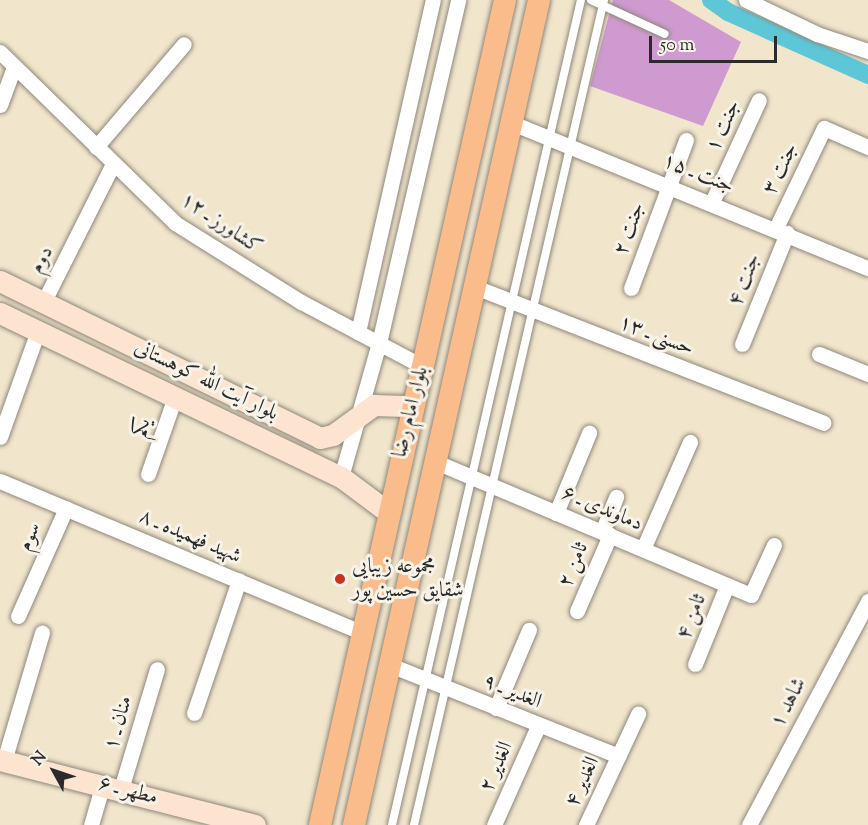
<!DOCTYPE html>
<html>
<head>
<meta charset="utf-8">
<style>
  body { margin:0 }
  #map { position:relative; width:868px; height:825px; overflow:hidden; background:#f1e5cc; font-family:"Sorts Mill Goudy",Amiri,serif }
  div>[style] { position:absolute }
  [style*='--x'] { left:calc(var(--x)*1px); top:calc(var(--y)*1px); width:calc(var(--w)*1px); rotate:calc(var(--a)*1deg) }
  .canal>* { height:18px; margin:-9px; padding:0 9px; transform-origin:9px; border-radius:9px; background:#5dc7d8 }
  .building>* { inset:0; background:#cf9acf }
  .roads { filter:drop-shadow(0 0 2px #8e887c) drop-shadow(0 0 2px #8e887c) }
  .lane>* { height:8px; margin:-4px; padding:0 4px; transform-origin:4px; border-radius:4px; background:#fff }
  .street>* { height:15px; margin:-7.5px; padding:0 7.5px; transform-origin:7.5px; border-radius:7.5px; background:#fff }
  .secondary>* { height:21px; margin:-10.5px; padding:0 10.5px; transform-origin:10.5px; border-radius:10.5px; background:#fde4d0 }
  .primary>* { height:22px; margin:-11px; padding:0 11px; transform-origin:11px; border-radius:11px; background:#f9bc8a }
  .dots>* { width:16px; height:16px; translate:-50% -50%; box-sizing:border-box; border:3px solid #f7f3e8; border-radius:50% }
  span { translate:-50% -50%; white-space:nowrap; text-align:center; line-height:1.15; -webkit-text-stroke:6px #f7f3e8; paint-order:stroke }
  .street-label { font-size:21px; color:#2b2b2b }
  .poi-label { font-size:21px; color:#2b2b2b }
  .left { translate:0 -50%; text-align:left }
  .north { position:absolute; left:24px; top:741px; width:60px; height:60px; -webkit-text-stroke:4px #f7f3e8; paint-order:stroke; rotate:310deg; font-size:16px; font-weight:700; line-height:24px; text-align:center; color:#2b2b2b }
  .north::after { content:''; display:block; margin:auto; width:21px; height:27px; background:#2b2b2b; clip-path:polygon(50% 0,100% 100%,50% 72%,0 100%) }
  .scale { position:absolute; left:649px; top:36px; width:128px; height:27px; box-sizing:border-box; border:3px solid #2b2b2b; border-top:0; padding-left:8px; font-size:18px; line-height:21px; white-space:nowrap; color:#2b2b2b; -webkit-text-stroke:4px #f7f3e8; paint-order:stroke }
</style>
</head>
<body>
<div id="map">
  <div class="canal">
    <i style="--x:711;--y:0;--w:21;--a:35"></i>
    <i style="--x:728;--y:12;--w:154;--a:24.2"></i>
  </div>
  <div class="building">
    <i style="clip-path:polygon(613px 0,669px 0,741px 42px,703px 126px,590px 86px)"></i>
  </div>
  <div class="roads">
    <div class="lane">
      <i style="--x:591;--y:0;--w:81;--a:24.7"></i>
      <i style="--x:392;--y:825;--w:846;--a:-77.1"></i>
      <i style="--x:414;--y:825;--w:847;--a:-77.03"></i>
    </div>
    <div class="street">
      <i style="--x:746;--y:0;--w:79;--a:25.6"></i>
      <i style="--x:817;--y:34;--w:54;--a:18.4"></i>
      <i style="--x:0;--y:52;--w:245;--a:44.3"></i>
      <i style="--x:175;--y:223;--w:149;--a:32.1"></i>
      <i style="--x:301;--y:302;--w:137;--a:27.9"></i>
      <i style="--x:0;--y:105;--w:40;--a:-69.8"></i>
      <i style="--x:512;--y:123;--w:384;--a:22.2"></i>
      <i style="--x:96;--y:147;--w:135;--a:-49.5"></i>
      <i style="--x:712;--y:202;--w:112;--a:-65.3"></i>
      <i style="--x:776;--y:228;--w:111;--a:-64.4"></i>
      <i style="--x:824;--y:128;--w:48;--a:23.4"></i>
      <i style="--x:475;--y:287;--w:374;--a:21.3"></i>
      <i style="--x:631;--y:288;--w:158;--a:-69.6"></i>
      <i style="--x:44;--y:301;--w:153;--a:-63.3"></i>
      <i style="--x:358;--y:332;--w:340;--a:-77.3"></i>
      <i style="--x:742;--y:344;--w:120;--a:-67.9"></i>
      <i style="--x:819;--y:354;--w:53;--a:22.2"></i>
      <i style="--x:0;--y:437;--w:113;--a:-70.3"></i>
      <i style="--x:436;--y:462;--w:342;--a:22.9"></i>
      <i style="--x:751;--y:595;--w:55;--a:-65.3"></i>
      <i style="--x:148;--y:474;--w:82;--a:-70.7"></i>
      <i style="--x:341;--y:477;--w:139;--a:-74.2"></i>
      <i style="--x:379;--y:343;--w:352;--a:-77"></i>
      <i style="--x:0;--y:481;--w:394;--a:22.7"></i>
      <i style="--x:556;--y:513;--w:87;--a:-67.6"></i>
      <i style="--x:602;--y:532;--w:38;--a:-68"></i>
      <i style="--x:643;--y:549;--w:117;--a:-66.3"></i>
      <i style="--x:577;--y:611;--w:83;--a:-66.5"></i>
      <i style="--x:18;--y:616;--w:118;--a:-66"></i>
      <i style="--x:695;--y:664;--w:85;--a:-67.9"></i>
      <i style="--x:390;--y:665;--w:246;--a:21.7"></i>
      <i style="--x:496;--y:708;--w:85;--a:-67.1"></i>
      <i style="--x:194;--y:713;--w:140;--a:-71.3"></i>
      <i style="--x:4;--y:761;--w:134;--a:-73.5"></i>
      <i style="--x:121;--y:789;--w:125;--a:-73.3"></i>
      <i style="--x:91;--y:825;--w:43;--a:-73.7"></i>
      <i style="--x:494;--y:825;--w:108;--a:-66"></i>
      <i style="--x:586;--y:825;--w:123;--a:-64.9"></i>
      <i style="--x:749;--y:825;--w:254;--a:-62"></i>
    </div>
    <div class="secondary">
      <i style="--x:0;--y:281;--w:356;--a:26.1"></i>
      <i style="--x:320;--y:438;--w:13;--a:-13"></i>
      <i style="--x:333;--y:435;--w:51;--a:-36.2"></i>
      <i style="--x:374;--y:405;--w:38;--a:2"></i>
      <i style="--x:0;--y:313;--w:378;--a:25.7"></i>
      <i style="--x:341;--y:477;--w:59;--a:36.7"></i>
      <i style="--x:0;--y:760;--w:263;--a:14.3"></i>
    </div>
    <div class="primary">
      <i style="--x:320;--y:825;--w:845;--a:-77.36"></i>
      <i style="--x:354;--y:825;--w:845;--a:-77.36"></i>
    </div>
  </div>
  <div class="dots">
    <i style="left:340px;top:579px;background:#c8321e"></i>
  </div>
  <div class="street-label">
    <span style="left:724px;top:126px;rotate:-65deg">جنت ۱</span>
    <span style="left:781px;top:169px;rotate:-64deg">جنت ۳</span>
    <span style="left:698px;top:174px;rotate:22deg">جنت ـ ۱۵</span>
    <span style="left:221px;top:224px;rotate:34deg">کشاورز ـ ۱۲</span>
    <span style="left:630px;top:229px;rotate:-70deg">جنت ۲</span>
    <span style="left:42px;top:260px;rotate:-61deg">دوم</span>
    <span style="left:745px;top:280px;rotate:-68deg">جنت ۴</span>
    <span style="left:656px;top:336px;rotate:21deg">حسنی ـ ۱۳</span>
    <span style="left:206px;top:381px;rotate:26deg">بلوار آیت الله کوهستانی</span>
    <span style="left:411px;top:412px;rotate:-76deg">بلوار امام رضا</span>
    <span style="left:142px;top:428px;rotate:-71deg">یکم</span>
    <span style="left:602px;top:509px;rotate:23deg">دماوندی ـ ۶</span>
    <span style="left:30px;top:537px;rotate:-66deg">سوم</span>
    <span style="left:190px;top:537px;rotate:23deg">شهید فهمیده ـ ۸</span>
    <span style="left:574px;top:565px;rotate:-67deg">ثامن ۲</span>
    <span style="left:692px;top:617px;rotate:-68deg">ثامن ۴</span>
    <span style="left:512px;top:692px;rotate:22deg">الغدیر ـ ۹</span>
    <span style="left:789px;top:703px;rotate:-62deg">شاهد ۱</span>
    <span style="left:119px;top:723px;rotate:-74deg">منان ـ ۱</span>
    <span style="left:497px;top:767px;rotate:-66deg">الغدیر ۲</span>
    <span style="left:583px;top:782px;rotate:-65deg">الغدیر ۴</span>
    <span style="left:128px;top:791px;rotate:15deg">مطهر ـ ۶</span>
  </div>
  <div class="poi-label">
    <span class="left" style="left:352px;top:579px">مجموعه زیبایی<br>شقایق حسین پور</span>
  </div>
  <div class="north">N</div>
  <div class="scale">50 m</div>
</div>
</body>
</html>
